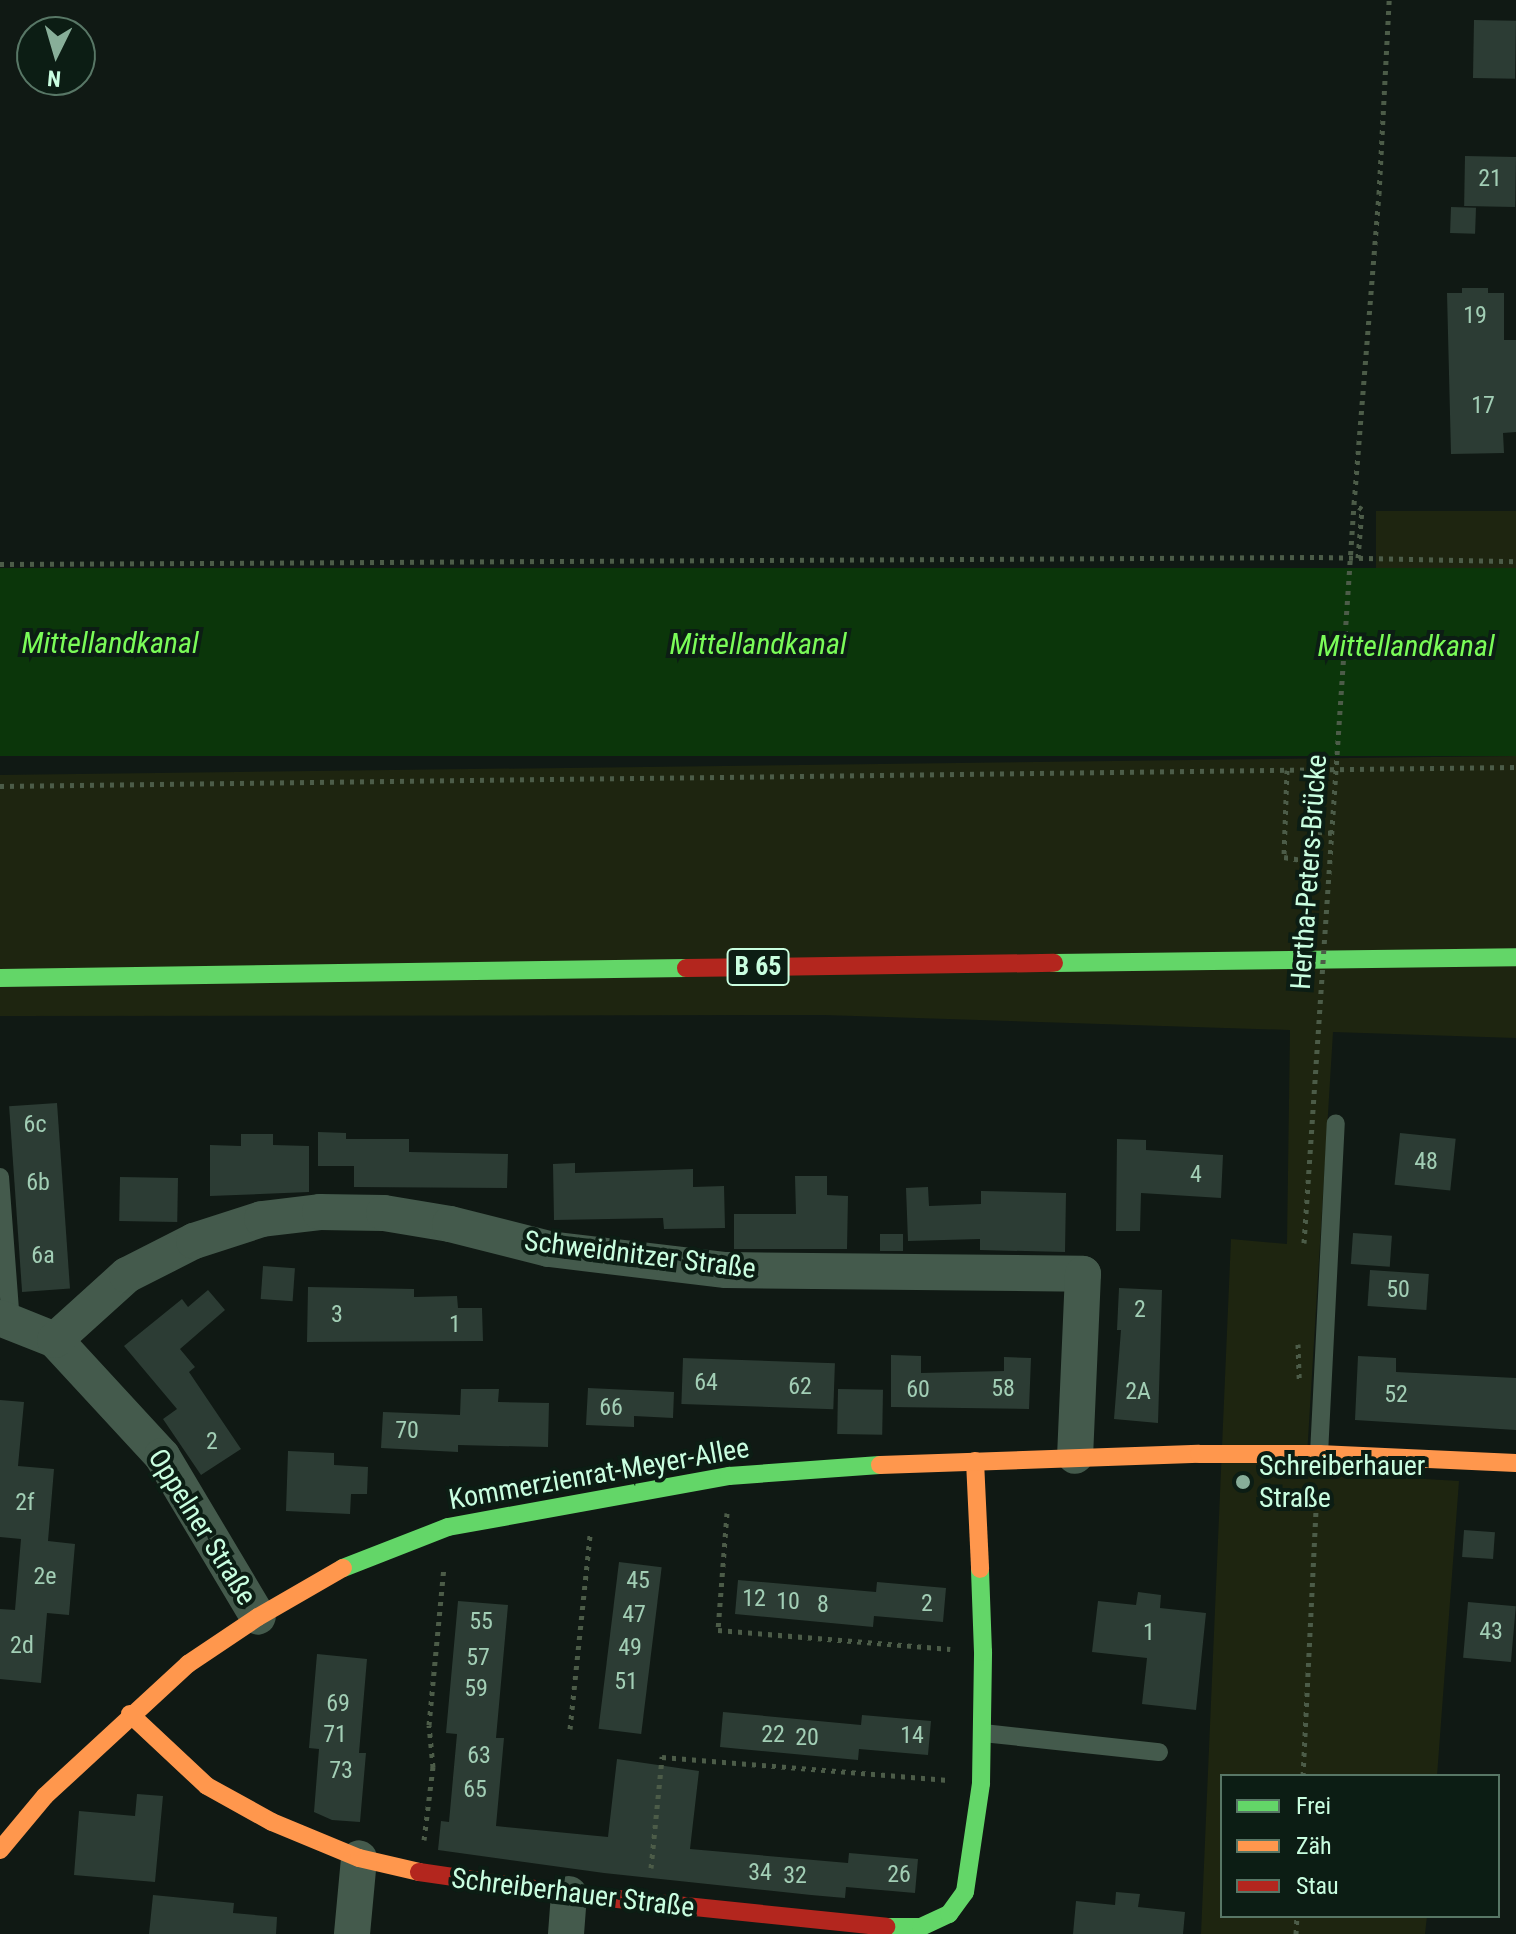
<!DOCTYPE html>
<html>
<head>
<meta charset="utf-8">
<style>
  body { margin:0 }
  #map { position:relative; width:1516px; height:1934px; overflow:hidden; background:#101914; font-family:"Roboto Condensed",sans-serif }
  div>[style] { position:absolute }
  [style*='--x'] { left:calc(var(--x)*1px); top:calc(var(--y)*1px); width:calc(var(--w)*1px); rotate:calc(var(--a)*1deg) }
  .green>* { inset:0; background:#1e2510; transform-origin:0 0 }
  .water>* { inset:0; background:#0b360a; transform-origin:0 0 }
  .building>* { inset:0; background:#2c3c34; transform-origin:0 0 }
  .path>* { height:5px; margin-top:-2.5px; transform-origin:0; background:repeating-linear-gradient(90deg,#4c5c48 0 4px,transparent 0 10px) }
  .lane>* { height:18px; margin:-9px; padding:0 9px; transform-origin:9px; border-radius:9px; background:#445a4c }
  .street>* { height:36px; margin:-18px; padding:0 18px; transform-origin:18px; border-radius:18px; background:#445a4c }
  .fast>* { height:18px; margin:-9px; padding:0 9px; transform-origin:9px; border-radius:9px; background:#63d668 }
  .slow>* { height:18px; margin:-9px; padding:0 9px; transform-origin:9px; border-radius:9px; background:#ff974d }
  .jam>* { height:18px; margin:-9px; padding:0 9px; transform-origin:9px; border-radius:9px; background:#b3261e }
  .path-bridge>* { height:5px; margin-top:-2.5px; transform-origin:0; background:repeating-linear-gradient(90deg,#4c5c48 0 4px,transparent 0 10px) }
  .dots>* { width:22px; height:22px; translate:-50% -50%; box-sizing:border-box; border:4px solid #0c1d14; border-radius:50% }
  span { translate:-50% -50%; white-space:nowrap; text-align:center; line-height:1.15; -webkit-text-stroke:8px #0c1d14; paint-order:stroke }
  .number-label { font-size:24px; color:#a2ceb5 }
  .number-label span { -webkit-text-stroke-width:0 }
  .shield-label span { padding:2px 6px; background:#0c1d14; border:2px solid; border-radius:6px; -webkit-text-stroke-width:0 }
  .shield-label { font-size:26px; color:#c9fee0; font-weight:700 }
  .street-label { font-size:28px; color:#c9fee0 }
  .poi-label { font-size:28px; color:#c9fee0 }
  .left { translate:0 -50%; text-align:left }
  .water-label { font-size:30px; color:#7afc58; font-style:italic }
  .legend { position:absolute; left:1220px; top:1774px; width:280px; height:144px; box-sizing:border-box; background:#0c1d14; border:2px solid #587766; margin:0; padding:10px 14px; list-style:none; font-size:24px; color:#c9fee0 }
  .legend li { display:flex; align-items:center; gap:16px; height:40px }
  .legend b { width:40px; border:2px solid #587766 }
  .north { position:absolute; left:16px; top:16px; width:80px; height:80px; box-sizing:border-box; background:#0c1d14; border:2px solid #587766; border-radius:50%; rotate:185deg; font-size:22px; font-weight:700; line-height:32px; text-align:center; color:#c9fee0 }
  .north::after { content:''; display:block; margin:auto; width:28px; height:36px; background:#88ae99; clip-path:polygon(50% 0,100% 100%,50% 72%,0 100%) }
</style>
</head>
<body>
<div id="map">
  <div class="green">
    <i style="left:1516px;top:511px;width:57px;height:140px;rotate:90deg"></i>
    <i style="clip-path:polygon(1516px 756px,1516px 1038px,1333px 1032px,1306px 1472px,1459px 1481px,1437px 1776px,1222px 1776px,1222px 1916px,1427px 1916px,1425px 1934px,1201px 1934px,1231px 1239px,1287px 1244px,1290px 1030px,824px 1015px,0 1016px,0 775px)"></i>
  </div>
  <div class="water">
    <i style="left:1516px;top:568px;width:188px;height:1516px;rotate:90deg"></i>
  </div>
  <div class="building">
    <i style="left:1474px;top:20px;width:42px;height:58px;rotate:1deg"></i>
    <i style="left:1465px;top:156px;width:51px;height:50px;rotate:1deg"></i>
    <i style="left:1451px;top:207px;width:25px;height:26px;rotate:2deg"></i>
    <i style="clip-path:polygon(1462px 288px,1488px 288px,1488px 293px,1504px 293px,1504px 340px,1516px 340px,1516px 432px,1503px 433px,1504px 453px,1451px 454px,1447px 293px,1462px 293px)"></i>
    <i style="left:57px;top:1103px;width:186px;height:48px;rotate:86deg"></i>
    <i style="clip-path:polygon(318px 1132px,346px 1133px,346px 1139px,409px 1139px,409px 1152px,508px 1154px,507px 1188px,354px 1187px,354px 1166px,318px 1166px)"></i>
    <i style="left:1400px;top:1133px;width:56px;height:52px;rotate:6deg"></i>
    <i style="clip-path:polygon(241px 1134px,273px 1134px,273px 1145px,309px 1146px,309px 1192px,210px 1196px,210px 1145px,241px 1146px)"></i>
    <i style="clip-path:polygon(1117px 1139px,1146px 1140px,1146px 1150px,1223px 1155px,1221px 1198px,1141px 1193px,1140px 1231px,1116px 1231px)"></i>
    <i style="clip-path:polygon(575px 1163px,575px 1173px,693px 1169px,693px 1187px,724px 1186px,725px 1228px,664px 1229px,663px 1218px,554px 1220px,553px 1164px)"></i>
    <i style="clip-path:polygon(795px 1176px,827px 1176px,827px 1195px,848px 1196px,847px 1249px,734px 1249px,734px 1214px,796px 1214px)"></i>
    <i style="left:120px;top:1177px;width:58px;height:44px;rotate:1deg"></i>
    <i style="clip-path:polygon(928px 1187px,929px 1206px,981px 1204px,981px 1191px,1066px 1193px,1065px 1252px,980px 1250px,980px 1239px,908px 1241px,906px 1188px)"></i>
    <i style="left:1353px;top:1233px;width:39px;height:31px;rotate:4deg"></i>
    <i style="left:880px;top:1234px;width:23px;height:17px"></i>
    <i style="left:263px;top:1266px;width:32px;height:33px;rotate:4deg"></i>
    <i style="left:1370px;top:1270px;width:59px;height:36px;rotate:4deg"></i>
    <i style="clip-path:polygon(308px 1287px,414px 1289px,414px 1297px,457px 1296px,458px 1308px,482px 1308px,483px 1341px,307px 1342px)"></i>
    <i style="clip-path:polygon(1119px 1288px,1162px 1290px,1158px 1423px,1114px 1419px,1121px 1330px,1117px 1330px)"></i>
    <i style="clip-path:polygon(208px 1290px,225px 1310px,180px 1349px,195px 1367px,189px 1372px,241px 1449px,201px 1475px,163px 1419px,177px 1409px,124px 1346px,182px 1299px,188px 1307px)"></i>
    <i style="clip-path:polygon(891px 1355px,921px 1356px,921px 1373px,1004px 1371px,1004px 1357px,1031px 1358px,1029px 1409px,891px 1407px)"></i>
    <i style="clip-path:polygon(1358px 1356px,1396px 1358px,1396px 1372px,1516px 1378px,1516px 1430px,1355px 1420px)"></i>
    <i style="left:683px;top:1358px;width:152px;height:46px;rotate:2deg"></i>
    <i style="clip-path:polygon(588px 1388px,674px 1392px,673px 1418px,634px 1416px,634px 1427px,586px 1425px)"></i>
    <i style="clip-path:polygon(461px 1389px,499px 1389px,498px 1402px,549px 1403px,548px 1447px,458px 1445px,458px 1452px,381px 1448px,383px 1412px,460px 1415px)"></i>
    <i style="left:838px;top:1389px;width:45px;height:45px;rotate:1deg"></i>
    <i style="clip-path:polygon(0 1400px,24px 1402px,18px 1466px,54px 1469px,48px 1541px,75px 1544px,69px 1615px,47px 1613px,41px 1683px,0 1679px,0 1609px,15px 1610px,21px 1539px,0 1537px)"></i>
    <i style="clip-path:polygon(288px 1451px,334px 1453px,334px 1465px,368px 1467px,367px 1494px,351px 1494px,350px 1514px,286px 1511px)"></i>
    <i style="left:1464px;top:1530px;width:31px;height:27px;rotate:4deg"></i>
    <i style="left:619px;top:1562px;width:43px;height:168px;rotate:7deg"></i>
    <i style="clip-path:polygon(738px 1580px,876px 1592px,877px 1582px,946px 1588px,943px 1622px,874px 1616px,873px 1627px,735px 1614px)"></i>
    <i style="clip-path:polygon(1138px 1592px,1161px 1595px,1160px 1608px,1206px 1613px,1196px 1710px,1142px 1704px,1147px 1658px,1092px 1652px,1098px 1601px,1136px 1605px)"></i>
    <i style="clip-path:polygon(458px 1601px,508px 1605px,496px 1738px,504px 1738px,496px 1826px,608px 1837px,617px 1759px,699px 1771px,690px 1849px,848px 1863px,849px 1853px,918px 1859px,915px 1893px,846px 1887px,845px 1898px,811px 1895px,604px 1873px,438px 1850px,441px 1821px,449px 1822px,457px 1734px,446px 1733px)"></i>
    <i style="left:1468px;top:1602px;width:48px;height:56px;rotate:5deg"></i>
    <i style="clip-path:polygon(317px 1654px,367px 1659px,359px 1753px,366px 1753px,360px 1822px,332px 1820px,314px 1812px,319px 1749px,309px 1748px)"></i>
    <i style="clip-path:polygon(723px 1712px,861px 1725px,862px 1715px,931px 1721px,928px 1755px,859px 1749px,858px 1760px,720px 1747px)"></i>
    <i style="clip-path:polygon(137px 1794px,163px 1796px,155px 1882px,74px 1875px,79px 1811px,135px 1816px)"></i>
    <i style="clip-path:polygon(1116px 1892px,1140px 1894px,1138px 1907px,1185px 1912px,1183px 1934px,1073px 1934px,1076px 1901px,1115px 1905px)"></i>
    <i style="clip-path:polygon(153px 1895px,234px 1903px,233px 1913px,277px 1917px,276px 1934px,149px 1934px)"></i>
  </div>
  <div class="path">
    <i style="--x:1358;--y:558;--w:49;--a:-85.3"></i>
    <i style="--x:1362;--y:509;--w:9;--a:-148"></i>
    <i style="--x:1354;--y:504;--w:311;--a:-85.4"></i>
    <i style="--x:1379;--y:194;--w:194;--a:-87"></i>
    <i style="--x:0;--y:564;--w:1319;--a:-0.3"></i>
    <i style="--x:1319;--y:557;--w:197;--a:1.2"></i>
    <i style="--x:1287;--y:770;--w:87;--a:92"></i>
    <i style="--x:1284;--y:857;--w:22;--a:10"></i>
    <i style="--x:1306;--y:861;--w:30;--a:-86"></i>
    <i style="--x:1308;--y:831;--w:24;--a:5"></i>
    <i style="--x:0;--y:786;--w:1516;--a:-0.72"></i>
    <i style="--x:1298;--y:1344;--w:36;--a:88"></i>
    <i style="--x:727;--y:1513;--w:117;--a:94.4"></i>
    <i style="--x:718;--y:1630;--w:233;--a:4.7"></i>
    <i style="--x:570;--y:1729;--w:195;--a:-84.1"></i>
    <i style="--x:1303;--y:1776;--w:287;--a:-87.2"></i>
    <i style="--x:424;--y:1840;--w:74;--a:-83"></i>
    <i style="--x:433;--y:1767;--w:42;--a:-95.4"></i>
    <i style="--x:429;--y:1725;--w:159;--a:-84.6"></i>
    <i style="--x:651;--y:1868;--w:112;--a:-84.3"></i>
    <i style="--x:662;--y:1757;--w:287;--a:4.6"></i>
    <i style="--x:1296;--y:1934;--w:18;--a:-87"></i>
  </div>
  <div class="lane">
    <i style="--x:0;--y:1177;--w:145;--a:85.7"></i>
    <i style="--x:1319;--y:1454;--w:331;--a:-87.1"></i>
    <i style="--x:983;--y:1733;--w:177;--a:6.2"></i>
  </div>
  <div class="street">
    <i style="--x:0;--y:1318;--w:59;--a:21.8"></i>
    <i style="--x:55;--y:1340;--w:158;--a:47.3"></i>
    <i style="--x:162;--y:1456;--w:187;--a:59.2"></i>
    <i style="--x:55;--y:1340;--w:97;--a:-42.1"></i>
    <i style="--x:127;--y:1275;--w:75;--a:-26.9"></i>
    <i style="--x:194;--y:1241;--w:71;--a:-17.9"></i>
    <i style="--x:262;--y:1219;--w:58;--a:-6.9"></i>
    <i style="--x:320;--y:1212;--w:64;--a:0.9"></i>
    <i style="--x:384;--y:1213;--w:67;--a:9.5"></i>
    <i style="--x:450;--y:1224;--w:102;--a:14.2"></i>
    <i style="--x:549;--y:1249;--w:178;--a:6.8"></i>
    <i style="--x:726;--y:1270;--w:357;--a:0.6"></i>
    <i style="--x:1083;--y:1274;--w:182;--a:92.5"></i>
    <i style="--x:352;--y:1934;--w:76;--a:-84.7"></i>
    <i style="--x:566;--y:1934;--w:40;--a:-85.7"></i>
  </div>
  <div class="fast">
    <i style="--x:1054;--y:963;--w:462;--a:-0.7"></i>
    <i style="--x:0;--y:978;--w:686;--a:-0.84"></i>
    <i style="--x:343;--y:1568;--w:113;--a:-21.3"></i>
    <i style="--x:448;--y:1527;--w:286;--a:-10.3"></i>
    <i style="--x:729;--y:1476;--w:151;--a:-4.2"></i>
    <i style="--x:886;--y:1927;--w:35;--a:0"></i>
    <i style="--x:921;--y:1927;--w:31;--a:-25"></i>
    <i style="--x:949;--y:1914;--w:27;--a:-54"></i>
    <i style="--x:965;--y:1892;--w:110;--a:-81.6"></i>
    <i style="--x:981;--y:1783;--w:131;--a:-89.1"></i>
    <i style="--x:983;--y:1652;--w:83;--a:-92.1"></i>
  </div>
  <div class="slow">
    <i style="--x:975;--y:1461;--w:108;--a:87.3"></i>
    <i style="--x:880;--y:1465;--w:319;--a:-2"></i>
    <i style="--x:1199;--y:1454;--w:120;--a:0"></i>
    <i style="--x:1319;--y:1454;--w:197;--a:2.6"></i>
    <i style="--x:130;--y:1714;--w:105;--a:43.1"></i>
    <i style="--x:207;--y:1786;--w:74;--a:29"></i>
    <i style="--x:272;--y:1822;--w:94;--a:22.5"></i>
    <i style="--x:359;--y:1858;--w:62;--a:13.1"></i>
    <i style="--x:0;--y:1850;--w:70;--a:-50.2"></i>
    <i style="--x:45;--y:1796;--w:195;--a:-42.7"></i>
    <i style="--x:188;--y:1664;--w:84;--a:-33.9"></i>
    <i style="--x:258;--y:1617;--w:98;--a:-30"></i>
  </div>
  <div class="jam">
    <i style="--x:686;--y:968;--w:368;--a:-0.8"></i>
    <i style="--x:419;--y:1872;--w:152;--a:8.3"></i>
    <i style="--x:569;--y:1894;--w:319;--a:5.9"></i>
  </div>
  <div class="path-bridge">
    <i style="--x:1304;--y:1243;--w:741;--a:-86.13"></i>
  </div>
  <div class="dots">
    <i style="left:1243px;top:1482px;background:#88ae99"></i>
  </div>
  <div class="number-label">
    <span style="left:1490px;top:179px">21</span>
    <span style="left:1475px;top:316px">19</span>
    <span style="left:1483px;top:406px">17</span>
    <span style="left:35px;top:1125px">6c</span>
    <span style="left:1426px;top:1162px">48</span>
    <span style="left:1196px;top:1175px">4</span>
    <span style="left:38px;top:1183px">6b</span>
    <span style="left:43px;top:1256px">6a</span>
    <span style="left:1398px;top:1290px">50</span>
    <span style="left:1140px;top:1310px">2</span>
    <span style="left:337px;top:1315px">3</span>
    <span style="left:455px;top:1325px">1</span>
    <span style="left:706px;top:1383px">64</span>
    <span style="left:800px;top:1387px">62</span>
    <span style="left:1003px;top:1389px">58</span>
    <span style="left:918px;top:1390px">60</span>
    <span style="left:1138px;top:1392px">2A</span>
    <span style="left:1396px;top:1395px">52</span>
    <span style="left:611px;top:1408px">66</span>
    <span style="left:407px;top:1431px">70</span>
    <span style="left:212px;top:1442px">2</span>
    <span style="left:25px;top:1503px">2f</span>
    <span style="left:45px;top:1577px">2e</span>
    <span style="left:638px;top:1581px">45</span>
    <span style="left:754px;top:1599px">12</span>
    <span style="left:788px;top:1602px">10</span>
    <span style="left:927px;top:1604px">2</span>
    <span style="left:823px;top:1605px">8</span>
    <span style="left:634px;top:1615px">47</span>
    <span style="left:481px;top:1622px">55</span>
    <span style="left:1491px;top:1632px">43</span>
    <span style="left:1149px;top:1633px">1</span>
    <span style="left:22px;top:1646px">2d</span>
    <span style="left:630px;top:1648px">49</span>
    <span style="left:478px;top:1658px">57</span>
    <span style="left:626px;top:1682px">51</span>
    <span style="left:476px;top:1689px">59</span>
    <span style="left:338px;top:1704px">69</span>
    <span style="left:335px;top:1735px">71</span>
    <span style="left:773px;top:1735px">22</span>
    <span style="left:912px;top:1736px">14</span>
    <span style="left:807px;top:1738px">20</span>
    <span style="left:479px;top:1756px">63</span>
    <span style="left:341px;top:1771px">73</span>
    <span style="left:475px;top:1790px">65</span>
    <span style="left:760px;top:1873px">34</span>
    <span style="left:899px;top:1875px">26</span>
    <span style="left:795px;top:1876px">32</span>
  </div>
  <div class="shield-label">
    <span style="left:758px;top:967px">B 65</span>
  </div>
  <div class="street-label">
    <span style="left:1309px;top:872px;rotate:-86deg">Hertha-Peters-Brücke</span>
    <span style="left:640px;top:1255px;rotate:7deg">Schweidnitzer Straße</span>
    <span style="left:599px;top:1474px;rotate:-10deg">Kommerzienrat-Meyer-Allee</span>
    <span style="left:202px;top:1527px;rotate:58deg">Oppelner Straße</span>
    <span style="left:573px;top:1893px;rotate:7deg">Schreiberhauer Straße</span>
  </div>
  <div class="poi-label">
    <span class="left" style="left:1259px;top:1482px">Schreiberhauer<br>Straße</span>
  </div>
  <div class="water-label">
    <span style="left:110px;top:643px">Mittellandkanal</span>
    <span style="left:758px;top:644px">Mittellandkanal</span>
    <span style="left:1406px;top:646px">Mittellandkanal</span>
  </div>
  <ul class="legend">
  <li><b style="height:10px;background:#63d668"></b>Frei</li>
  <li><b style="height:10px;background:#ff974d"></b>Zäh</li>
  <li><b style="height:10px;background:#b3261e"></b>Stau</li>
  </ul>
  <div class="north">N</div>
</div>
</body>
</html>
